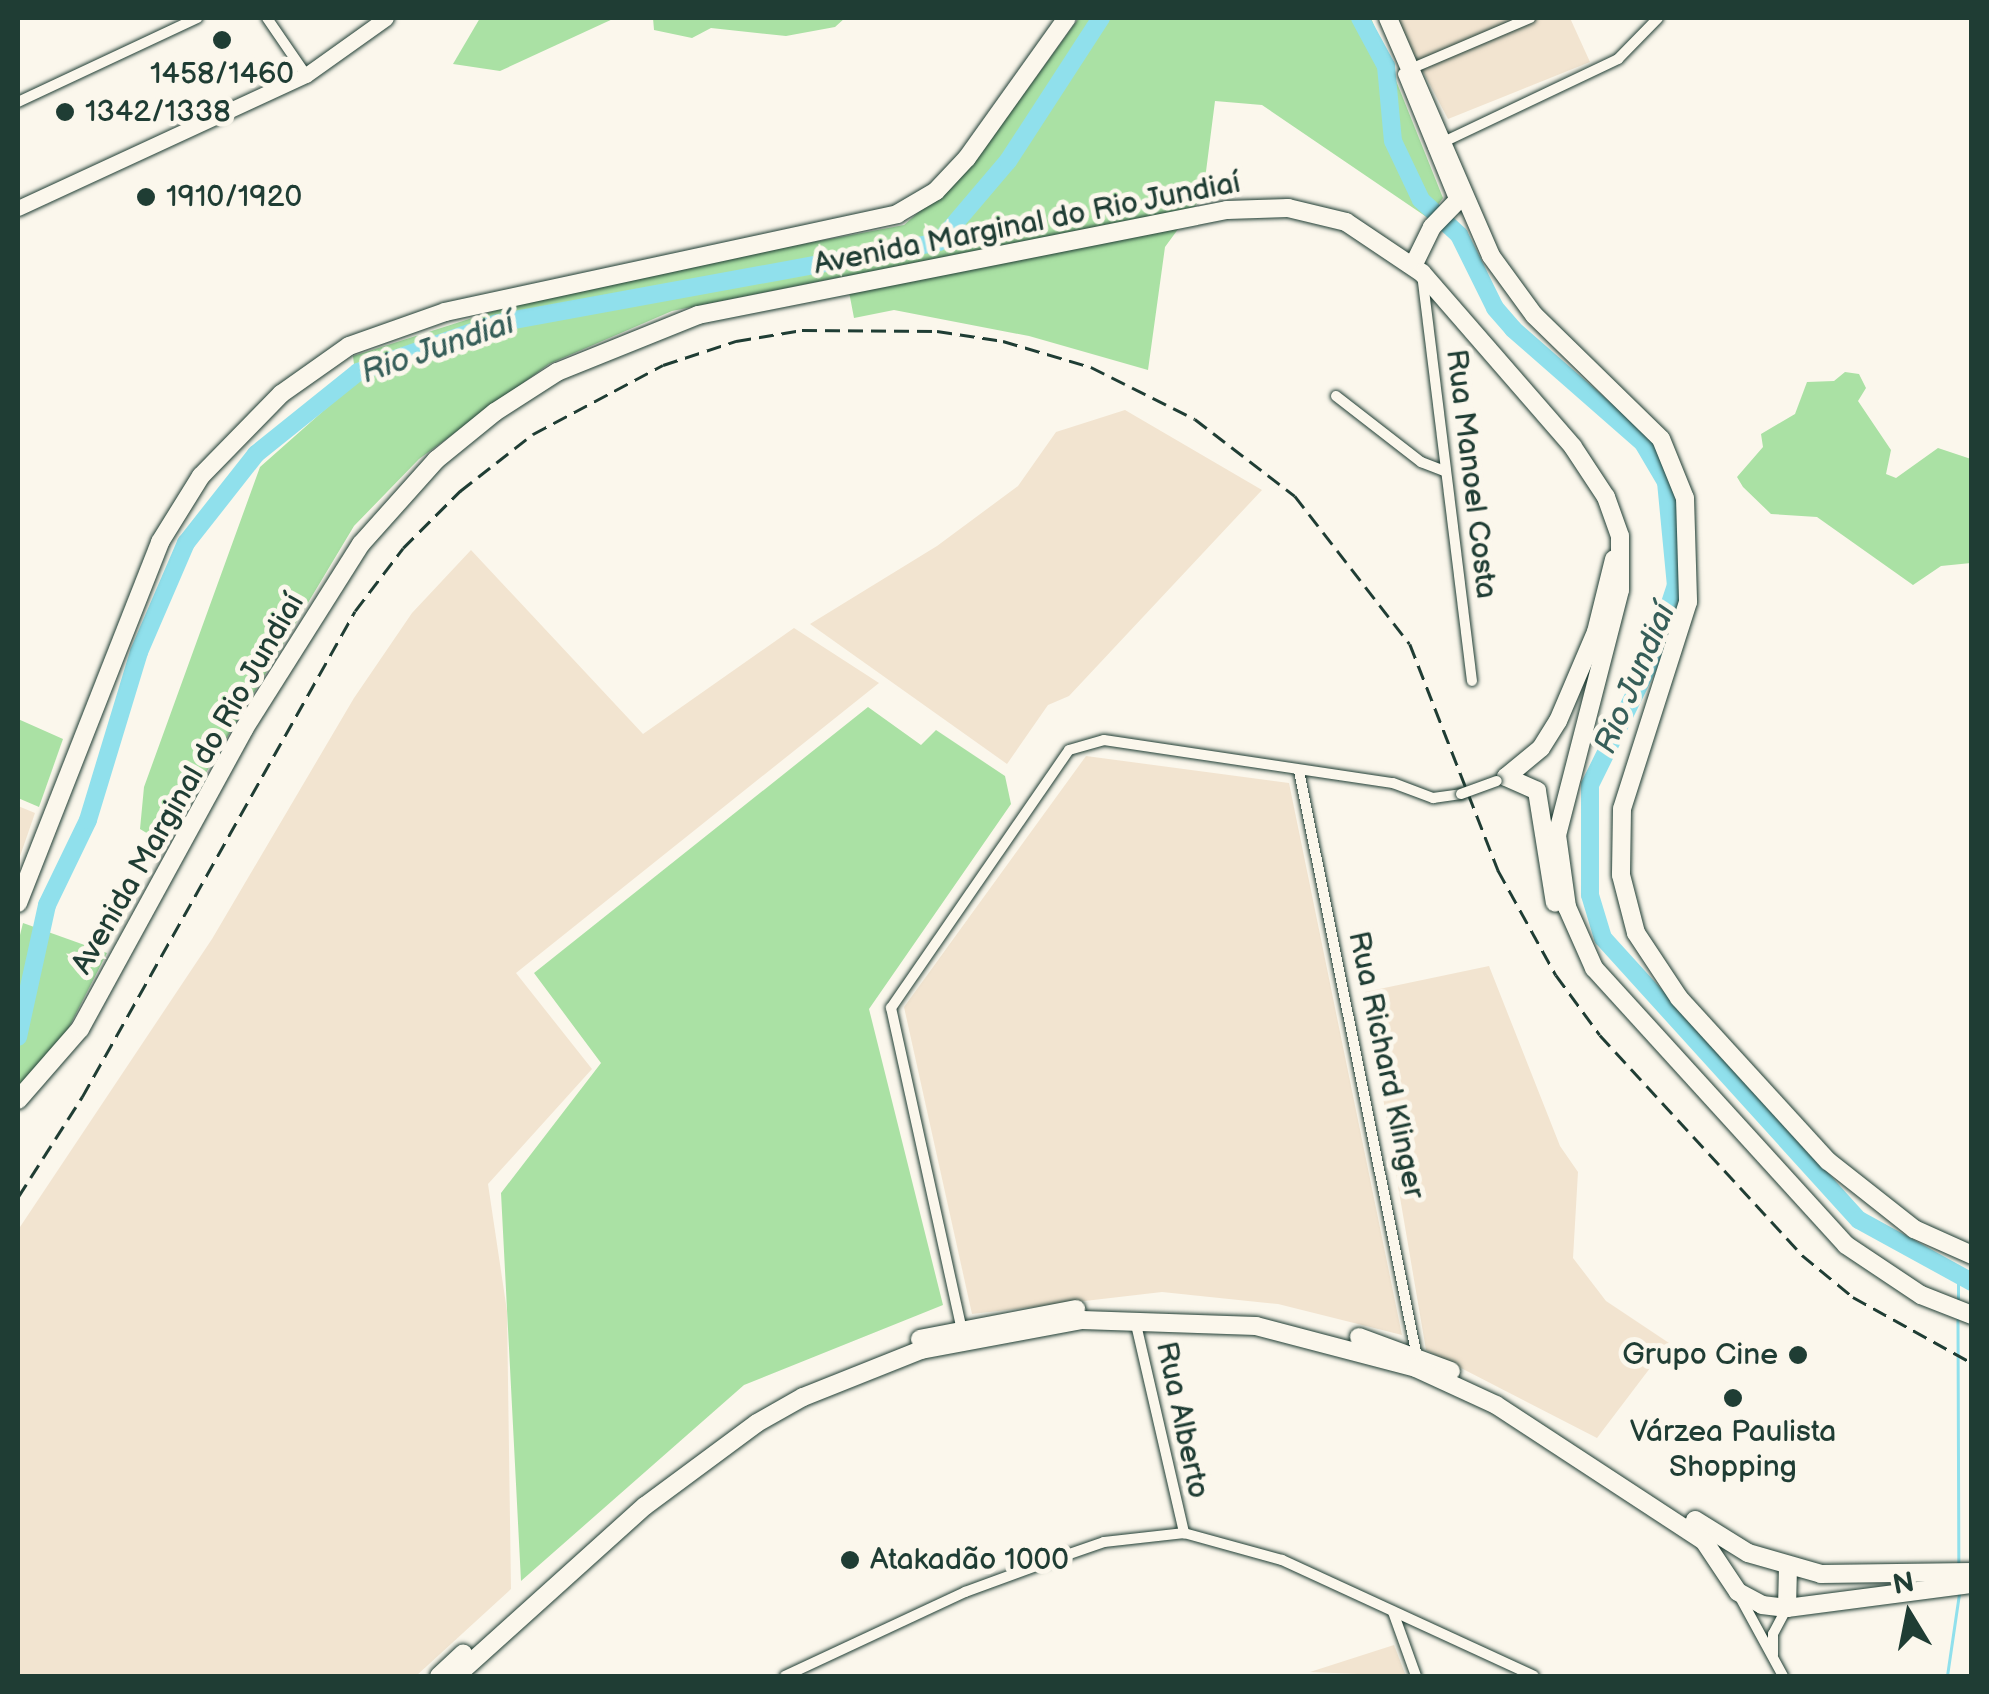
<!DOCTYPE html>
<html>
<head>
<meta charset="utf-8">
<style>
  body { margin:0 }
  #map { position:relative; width:1989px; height:1694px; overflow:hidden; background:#fbf7ec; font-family:"Balsamiq Sans",sans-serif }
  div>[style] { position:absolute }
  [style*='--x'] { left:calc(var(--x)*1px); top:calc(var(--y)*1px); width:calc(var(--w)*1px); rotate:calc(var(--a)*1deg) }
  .built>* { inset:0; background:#f2e4d0 }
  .green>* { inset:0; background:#aae1a4 }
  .stream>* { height:2.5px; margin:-1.25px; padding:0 1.25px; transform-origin:1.25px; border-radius:1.25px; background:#90e0ec }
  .river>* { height:18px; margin:-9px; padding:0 9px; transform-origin:9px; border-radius:9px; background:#90e0ec }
  .roads { filter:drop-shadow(0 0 2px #1f3d34) drop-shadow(0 0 2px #1f3d34) }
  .street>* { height:10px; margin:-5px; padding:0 5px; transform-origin:5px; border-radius:5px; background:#fbf7ec }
  .secondary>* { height:15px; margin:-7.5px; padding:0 7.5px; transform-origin:7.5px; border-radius:7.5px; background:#fbf7ec }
  .primary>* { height:18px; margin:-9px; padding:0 9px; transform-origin:9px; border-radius:9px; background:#fbf7ec }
  .rail>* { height:2.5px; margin-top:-1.25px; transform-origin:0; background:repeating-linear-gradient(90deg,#1f3d34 0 15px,transparent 0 23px) }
  .bridges { filter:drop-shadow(0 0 2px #1f3d34) drop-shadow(0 0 2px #1f3d34) }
  .street-bridge>* { height:10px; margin:-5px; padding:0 5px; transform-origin:5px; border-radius:5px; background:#fbf7ec }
  .dots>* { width:28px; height:28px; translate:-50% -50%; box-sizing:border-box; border:5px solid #fbf7ec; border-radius:50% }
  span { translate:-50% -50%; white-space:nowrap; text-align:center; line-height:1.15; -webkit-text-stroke:10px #fbf7ec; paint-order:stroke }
  .poi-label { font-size:30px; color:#1f3d34 }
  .left { translate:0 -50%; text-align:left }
  .right { translate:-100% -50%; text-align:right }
  .street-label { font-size:30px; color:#1f3d34 }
  .water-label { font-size:32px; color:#365e59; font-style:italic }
  .frame { position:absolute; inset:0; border:20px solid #1f3d34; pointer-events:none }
  .north { position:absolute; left:1859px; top:1564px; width:100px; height:100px; -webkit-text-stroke:8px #fbf7ec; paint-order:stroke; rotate:350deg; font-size:28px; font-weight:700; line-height:40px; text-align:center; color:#1f3d34 }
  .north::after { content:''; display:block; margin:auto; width:35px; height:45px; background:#1f3d34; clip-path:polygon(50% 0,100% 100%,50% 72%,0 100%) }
</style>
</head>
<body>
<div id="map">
  <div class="built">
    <i style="clip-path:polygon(1395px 18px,1570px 18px,1590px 62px,1448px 119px)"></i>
    <i style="clip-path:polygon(1125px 410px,1262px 490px,1069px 696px,1048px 705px,1007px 764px,810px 624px,937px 546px,1018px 486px,1056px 432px)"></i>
    <i style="clip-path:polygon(471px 550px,643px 734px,794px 628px,879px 683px,516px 973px,592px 1069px,488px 1184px,507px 1311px,511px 1589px,416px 1676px,18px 1676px,18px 1230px,212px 939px,354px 698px,412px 613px)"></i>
    <i style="clip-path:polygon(1086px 756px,1289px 783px,1402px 1335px,1278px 1304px,1162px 1292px,972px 1314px,904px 1007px)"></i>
    <i style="clip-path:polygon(18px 806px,35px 813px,18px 862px)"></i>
    <i style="clip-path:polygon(1489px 966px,1560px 1146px,1578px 1172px,1573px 1258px,1606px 1301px,1669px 1343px,1597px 1438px,1426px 1350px,1365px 992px)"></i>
    <i style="clip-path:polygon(1394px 1645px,1406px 1676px,1310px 1672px)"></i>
  </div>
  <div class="green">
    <i style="clip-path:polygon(480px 18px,615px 18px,500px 71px,453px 64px)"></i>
    <i style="clip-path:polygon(653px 18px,845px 18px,835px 27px,786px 36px,711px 28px,692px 38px,654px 30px)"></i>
    <i style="clip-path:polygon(1079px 18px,1371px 18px,1443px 198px,1428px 218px,1262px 105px,1215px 101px,1203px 195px,1165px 247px,1148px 370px,1029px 336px,894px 310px,854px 318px,846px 276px,672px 311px,549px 364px,419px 459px,354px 526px,174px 826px,160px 841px,140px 829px,144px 787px,260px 467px,356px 382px,353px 356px,560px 290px,904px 225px,973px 164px)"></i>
    <i style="clip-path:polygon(1845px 372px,1859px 374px,1866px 388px,1858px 401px,1891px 450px,1886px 474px,1896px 478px,1938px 448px,1971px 459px,1971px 563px,1941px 566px,1913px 585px,1817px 517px,1771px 514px,1743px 487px,1737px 477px,1763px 447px,1761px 434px,1795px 414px,1807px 382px,1834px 381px)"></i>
    <i style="clip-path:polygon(868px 707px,921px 745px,936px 730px,1005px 776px,1011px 804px,869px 1009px,943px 1305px,744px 1385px,521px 1581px,501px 1193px,601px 1063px,534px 973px)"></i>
    <i style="clip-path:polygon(18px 719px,63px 739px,39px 807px,18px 798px)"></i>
    <i style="clip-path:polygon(23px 923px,107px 953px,61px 1043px,18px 1089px,18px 943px)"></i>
  </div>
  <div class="stream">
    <i style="--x:1958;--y:1299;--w:22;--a:-90"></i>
    <i style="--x:1958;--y:1320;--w:243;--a:89.8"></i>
    <i style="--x:1947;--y:1676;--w:83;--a:-81.7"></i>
  </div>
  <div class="river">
    <i style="--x:1360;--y:18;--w:55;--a:61.6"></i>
    <i style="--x:1386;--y:66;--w:75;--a:84.7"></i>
    <i style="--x:1393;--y:141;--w:65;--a:64.6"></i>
    <i style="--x:1421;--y:200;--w:52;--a:42.6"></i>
    <i style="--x:1459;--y:235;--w:81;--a:63.7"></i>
    <i style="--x:1495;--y:308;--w:28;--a:49"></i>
    <i style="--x:1513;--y:329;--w:173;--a:41.2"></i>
    <i style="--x:1643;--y:443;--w:45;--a:59.5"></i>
    <i style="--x:1666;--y:482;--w:103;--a:84.5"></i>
    <i style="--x:1676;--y:585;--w:80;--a:108.2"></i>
    <i style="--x:1651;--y:661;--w:138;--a:116.2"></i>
    <i style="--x:1590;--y:785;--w:110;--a:90"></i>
    <i style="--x:1590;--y:895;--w:45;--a:73.2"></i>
    <i style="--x:1603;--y:938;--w:381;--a:47.8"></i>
    <i style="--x:1859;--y:1220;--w:129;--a:28.8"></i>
    <i style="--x:18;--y:1037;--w:135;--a:-77.6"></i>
    <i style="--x:47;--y:905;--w:94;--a:-64.2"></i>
    <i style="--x:88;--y:820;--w:176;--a:-73.1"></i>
    <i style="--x:139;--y:652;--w:119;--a:-66.7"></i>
    <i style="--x:186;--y:543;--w:113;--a:-51.8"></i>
    <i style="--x:256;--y:454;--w:131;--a:-38.8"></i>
    <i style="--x:358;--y:372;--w:148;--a:-19.3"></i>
    <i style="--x:498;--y:323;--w:448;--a:-10.4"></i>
    <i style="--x:939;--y:242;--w:106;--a:-49.6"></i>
    <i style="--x:1008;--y:161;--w:171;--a:-57"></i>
  </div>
  <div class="roads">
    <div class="street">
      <i style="--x:267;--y:18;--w:69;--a:55.6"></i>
      <i style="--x:1408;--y:70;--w:133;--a:-23.1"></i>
      <i style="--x:1403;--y:74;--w:135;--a:67.8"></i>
      <i style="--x:18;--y:102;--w:198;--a:-25.1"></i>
      <i style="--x:1433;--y:147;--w:205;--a:-25.4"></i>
      <i style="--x:1618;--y:59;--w:57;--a:-45.7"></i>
      <i style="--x:1422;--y:274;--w:410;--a:83"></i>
      <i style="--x:1336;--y:396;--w:108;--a:37.8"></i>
      <i style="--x:1421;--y:462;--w:25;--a:21"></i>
      <i style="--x:1299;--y:771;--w:603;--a:78.62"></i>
      <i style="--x:1135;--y:1320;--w:219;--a:77"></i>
      <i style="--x:961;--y:1326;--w:326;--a:-102.4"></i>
      <i style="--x:891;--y:1008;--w:313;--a:-55.4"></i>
      <i style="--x:1069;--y:750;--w:36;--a:-16"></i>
      <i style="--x:1104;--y:740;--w:292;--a:8.5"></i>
      <i style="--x:1393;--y:783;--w:43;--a:20.6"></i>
      <i style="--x:1433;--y:798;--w:28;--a:-8"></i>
      <i style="--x:1740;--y:1597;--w:90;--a:61.4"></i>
      <i style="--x:1393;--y:1612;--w:68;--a:70.2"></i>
      <i style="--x:1773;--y:1655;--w:21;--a:-90"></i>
      <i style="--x:1773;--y:1634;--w:30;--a:-62"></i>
      <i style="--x:785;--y:1676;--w:199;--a:-25"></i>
      <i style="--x:965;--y:1592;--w:96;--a:-20.1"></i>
      <i style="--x:1055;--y:1559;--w:52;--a:-19.1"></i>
      <i style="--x:1104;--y:1542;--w:81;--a:-6.4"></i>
      <i style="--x:1184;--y:1533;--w:102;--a:15.4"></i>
      <i style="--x:1282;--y:1560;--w:277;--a:24.7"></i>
    </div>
    <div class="secondary">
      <i style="--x:18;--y:208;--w:317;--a:-24.8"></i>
      <i style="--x:306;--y:75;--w:98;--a:-35.5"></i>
    </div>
    <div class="primary">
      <i style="--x:1388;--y:18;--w:259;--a:66.6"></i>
      <i style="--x:1491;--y:256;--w:73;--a:53.9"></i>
      <i style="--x:1534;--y:315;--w:177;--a:44.3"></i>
      <i style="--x:1661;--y:439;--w:64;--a:67.9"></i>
      <i style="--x:1685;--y:498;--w:104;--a:88.3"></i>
      <i style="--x:1688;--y:602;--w:217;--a:107.7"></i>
      <i style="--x:1622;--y:809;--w:66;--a:90.9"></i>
      <i style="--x:1621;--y:875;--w:60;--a:75.5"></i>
      <i style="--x:1636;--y:933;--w:78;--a:56.5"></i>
      <i style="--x:1679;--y:998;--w:221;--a:47.6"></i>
      <i style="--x:1828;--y:1161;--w:110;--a:38.3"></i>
      <i style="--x:1914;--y:1229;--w:64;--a:24.1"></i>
      <i style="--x:1413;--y:266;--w:43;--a:-64"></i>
      <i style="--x:1432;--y:227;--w:43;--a:-45.9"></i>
      <i style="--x:1506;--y:777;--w:45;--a:-39.6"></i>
      <i style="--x:1541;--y:748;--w:32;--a:-58"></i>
      <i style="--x:1558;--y:721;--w:97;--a:-66.9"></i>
      <i style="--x:1596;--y:632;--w:75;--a:-76.1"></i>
      <i style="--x:1506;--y:777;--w:34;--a:24"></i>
      <i style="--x:1537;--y:791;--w:113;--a:80.9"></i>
      <i style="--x:18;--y:903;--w:388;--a:-68.5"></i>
      <i style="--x:160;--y:542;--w:78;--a:-58.2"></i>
      <i style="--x:201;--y:476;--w:115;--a:-45.7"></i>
      <i style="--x:281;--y:394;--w:83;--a:-35.2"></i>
      <i style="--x:349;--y:346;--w:102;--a:-19.5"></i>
      <i style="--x:445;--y:312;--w:463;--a:-12.2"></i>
      <i style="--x:897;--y:214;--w:45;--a:-30.5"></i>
      <i style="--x:936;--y:191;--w:45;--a:-46.8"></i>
      <i style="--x:967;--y:158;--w:172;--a:-54.5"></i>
      <i style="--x:18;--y:1100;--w:94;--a:-48.9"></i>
      <i style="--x:80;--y:1029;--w:342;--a:-61.3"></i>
      <i style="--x:244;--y:729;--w:219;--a:-57.7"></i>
      <i style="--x:361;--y:544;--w:113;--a:-48.2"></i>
      <i style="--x:436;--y:460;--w:76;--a:-39.1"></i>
      <i style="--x:495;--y:412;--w:74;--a:-32.8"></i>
      <i style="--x:557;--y:372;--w:152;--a:-22"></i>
      <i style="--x:698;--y:315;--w:539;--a:-11.23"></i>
      <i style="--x:1227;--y:210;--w:61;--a:-1.9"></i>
      <i style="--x:1288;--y:208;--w:60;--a:13.6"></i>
      <i style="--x:1346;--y:222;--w:92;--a:33.9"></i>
      <i style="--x:1422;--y:273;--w:230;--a:49"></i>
      <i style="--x:1573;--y:447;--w:60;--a:56.6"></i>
      <i style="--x:1606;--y:497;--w:41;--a:70.3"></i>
      <i style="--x:1620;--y:536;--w:54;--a:90"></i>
      <i style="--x:1620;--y:590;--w:253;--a:104.4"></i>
      <i style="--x:1557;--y:835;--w:73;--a:82.1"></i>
      <i style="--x:1567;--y:907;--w:67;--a:66.1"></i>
      <i style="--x:1594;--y:968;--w:374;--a:47.7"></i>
      <i style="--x:1846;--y:1245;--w:90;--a:33.7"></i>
      <i style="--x:1921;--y:1295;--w:55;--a:21.4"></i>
      <i style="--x:1359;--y:1337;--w:98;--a:20.3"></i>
      <i style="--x:920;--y:1339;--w:159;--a:-10.9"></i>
      <i style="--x:1695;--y:1520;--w:62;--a:31.9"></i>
      <i style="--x:1748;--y:1553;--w:76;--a:16"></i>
      <i style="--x:1821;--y:1574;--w:151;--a:-0.8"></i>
      <i style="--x:1787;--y:1608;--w:40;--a:-88.6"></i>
      <i style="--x:439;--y:1676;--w:33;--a:-43"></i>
      <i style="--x:456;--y:1676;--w:254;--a:-42"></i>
      <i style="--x:645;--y:1506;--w:139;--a:-36.5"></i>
      <i style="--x:757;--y:1423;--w:53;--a:-29.5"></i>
      <i style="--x:803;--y:1397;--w:127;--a:-21.7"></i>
      <i style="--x:921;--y:1350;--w:164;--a:-10.6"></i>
      <i style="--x:1082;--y:1320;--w:174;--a:2"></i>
      <i style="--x:1256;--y:1326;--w:165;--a:14.7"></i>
      <i style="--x:1416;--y:1368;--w:88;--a:24.8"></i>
      <i style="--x:1496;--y:1405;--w:249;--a:33.2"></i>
      <i style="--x:1704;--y:1541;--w:61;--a:56.3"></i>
      <i style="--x:1738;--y:1592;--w:27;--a:28"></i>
      <i style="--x:1762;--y:1605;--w:25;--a:7"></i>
      <i style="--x:1787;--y:1608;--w:187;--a:-7.4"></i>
    </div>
  </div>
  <div class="rail">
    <i style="--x:18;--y:1197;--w:119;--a:-57.4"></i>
    <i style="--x:82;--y:1097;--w:557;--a:-60.68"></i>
    <i style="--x:355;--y:611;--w:79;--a:-52.7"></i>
    <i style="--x:403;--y:548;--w:81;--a:-45"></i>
    <i style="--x:460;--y:491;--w:93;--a:-38"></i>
    <i style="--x:533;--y:434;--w:147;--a:-28"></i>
    <i style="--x:663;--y:365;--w:77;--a:-18.2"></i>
    <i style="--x:736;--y:341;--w:67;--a:-9.5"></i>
    <i style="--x:802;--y:330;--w:135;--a:0.4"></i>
    <i style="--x:937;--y:331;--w:67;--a:8.6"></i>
    <i style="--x:1003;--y:341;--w:92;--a:16.5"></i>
    <i style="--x:1091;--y:367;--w:116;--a:26.6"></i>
    <i style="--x:1195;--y:419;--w:126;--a:37.6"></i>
    <i style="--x:1295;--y:496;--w:187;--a:52.2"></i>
    <i style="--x:1410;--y:644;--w:243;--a:68.7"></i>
    <i style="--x:1498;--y:870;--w:120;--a:61.1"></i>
    <i style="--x:1556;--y:975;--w:74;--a:53.7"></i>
    <i style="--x:1600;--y:1035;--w:299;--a:47.4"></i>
    <i style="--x:1802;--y:1255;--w:66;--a:39.5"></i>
    <i style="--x:1853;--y:1297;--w:136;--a:29"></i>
  </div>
  <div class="bridges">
    <div class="street-bridge">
      <i style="--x:1461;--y:794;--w:38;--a:-20"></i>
    </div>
  </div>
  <div class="dots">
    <i style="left:222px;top:40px;background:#1f3d34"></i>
    <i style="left:65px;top:112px;background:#1f3d34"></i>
    <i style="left:146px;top:197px;background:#1f3d34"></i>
    <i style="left:1798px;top:1355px;background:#1f3d34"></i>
    <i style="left:1733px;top:1398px;background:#1f3d34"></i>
    <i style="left:850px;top:1560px;background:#1f3d34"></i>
  </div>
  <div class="poi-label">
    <span style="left:222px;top:74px">1458/1460</span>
    <span class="left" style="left:85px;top:112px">1342/1338</span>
    <span class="left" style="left:166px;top:197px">1910/1920</span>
    <span class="right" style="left:1778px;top:1355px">Grupo Cine</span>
    <span style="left:1733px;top:1449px">Várzea Paulista<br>Shopping</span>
    <span class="left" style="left:870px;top:1560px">Atakadão 1000</span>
  </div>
  <div class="street-label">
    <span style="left:1027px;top:224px;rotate:-11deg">Avenida Marginal do Rio Jundiaí</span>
    <span style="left:1471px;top:474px;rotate:83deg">Rua Manoel Costa</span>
    <span style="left:188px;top:784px;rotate:-60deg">Avenida Marginal do Rio Jundiaí</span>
    <span style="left:1386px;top:1065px;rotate:78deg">Rua Richard Klinger</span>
    <span style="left:1182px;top:1420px;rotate:78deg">Rua Alberto</span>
  </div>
  <div class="water-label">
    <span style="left:438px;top:349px;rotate:-19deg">Rio Jundiaí</span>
    <span style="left:1636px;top:679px;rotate:-67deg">Rio Jundiaí</span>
  </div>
  <div class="frame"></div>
  <div class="north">N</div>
</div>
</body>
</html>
